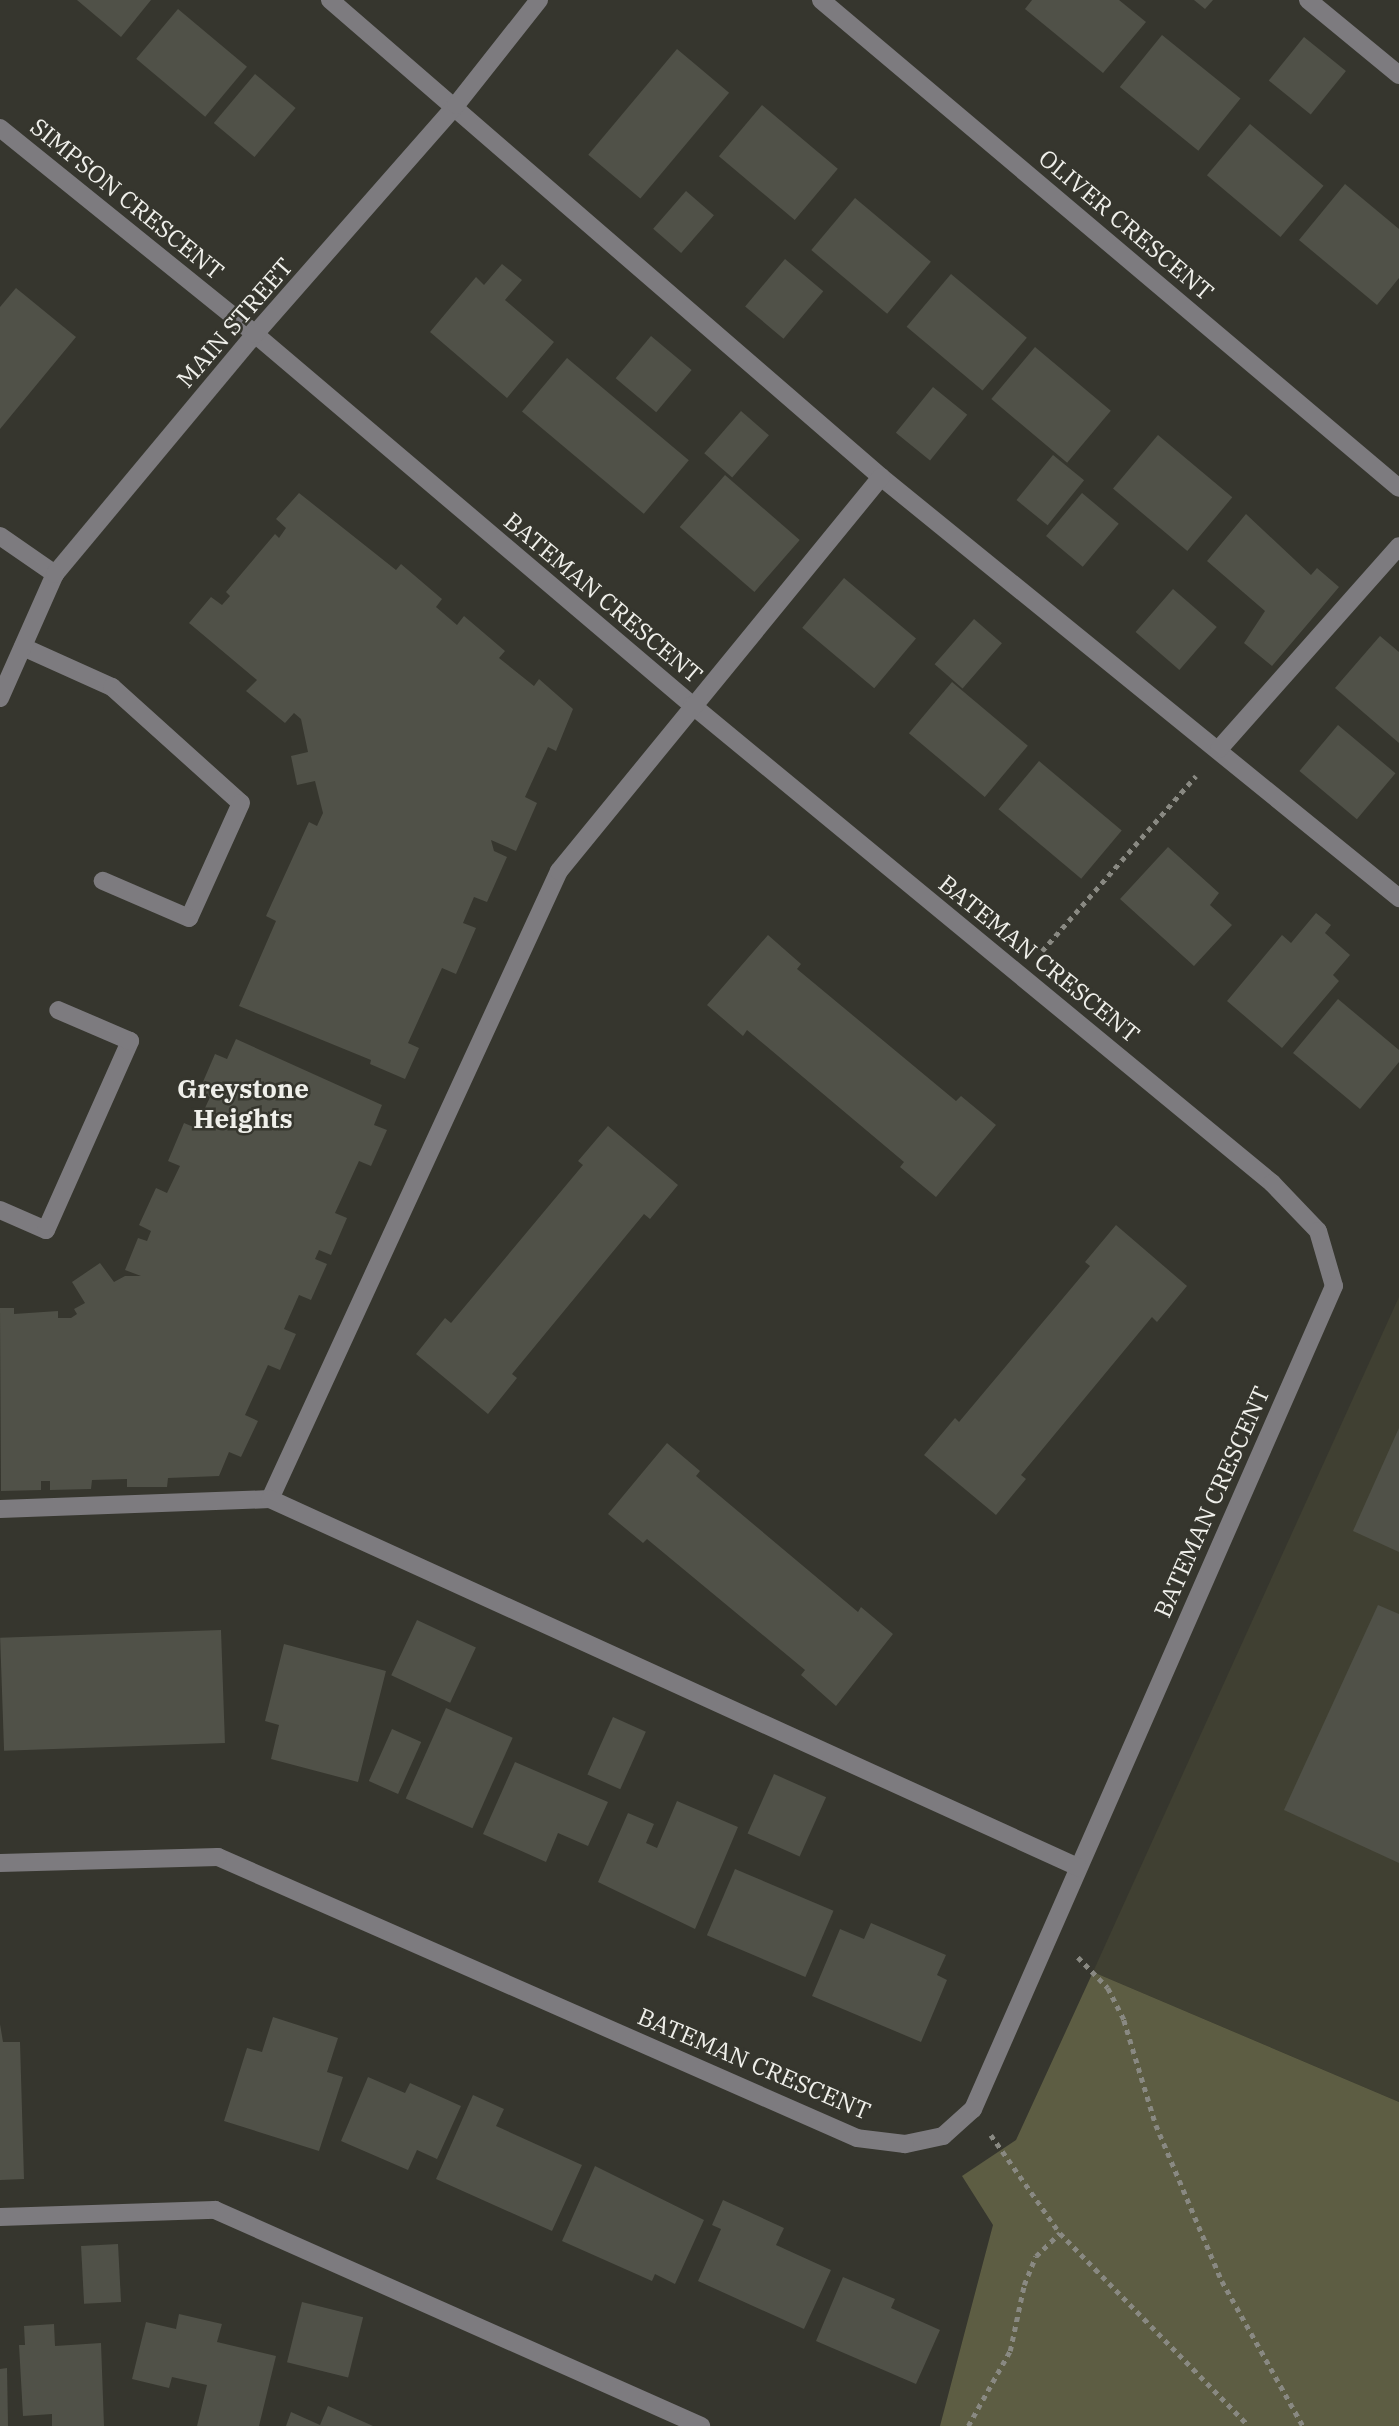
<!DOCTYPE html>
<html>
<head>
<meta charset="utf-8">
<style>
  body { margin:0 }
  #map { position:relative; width:1399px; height:2426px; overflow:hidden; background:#36362e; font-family:"IBM Plex Serif",serif }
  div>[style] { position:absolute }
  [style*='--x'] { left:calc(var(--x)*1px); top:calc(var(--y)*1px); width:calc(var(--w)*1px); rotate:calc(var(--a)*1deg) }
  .built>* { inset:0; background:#404032 }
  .green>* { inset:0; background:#5d5d43 }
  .building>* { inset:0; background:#505148; transform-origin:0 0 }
  .path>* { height:4.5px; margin-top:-2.25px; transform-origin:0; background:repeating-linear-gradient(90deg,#898982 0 5px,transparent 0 10px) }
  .minor>* { height:18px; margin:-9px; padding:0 9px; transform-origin:9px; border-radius:9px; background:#7d7b7f }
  span { translate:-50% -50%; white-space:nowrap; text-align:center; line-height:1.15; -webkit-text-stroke:5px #36362e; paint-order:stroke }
  .street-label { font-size:24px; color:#efefea }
  .neighbourhood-label { font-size:26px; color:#efefea; font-weight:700 }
</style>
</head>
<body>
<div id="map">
  <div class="built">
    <i style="clip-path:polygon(1399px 1297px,1399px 2102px,1093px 1972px)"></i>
  </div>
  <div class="green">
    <i style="clip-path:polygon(1093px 1972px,1399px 2102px,1399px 2426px,940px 2426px,993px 2225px,962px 2176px,1016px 2140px)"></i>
  </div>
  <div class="building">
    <i style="clip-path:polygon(77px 0,151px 0,121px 37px)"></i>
    <i style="clip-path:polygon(1032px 0,1119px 0,1146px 22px,1103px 73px,1025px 9px)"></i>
    <i style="clip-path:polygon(1194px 0,1213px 0,1205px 9px)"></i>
    <i style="left:178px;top:9px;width:90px;height:65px;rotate:40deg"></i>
    <i style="left:1162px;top:35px;width:101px;height:67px;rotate:39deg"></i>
    <i style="left:1304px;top:37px;width:54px;height:56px;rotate:39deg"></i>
    <i style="left:677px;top:49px;width:68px;height:138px;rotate:40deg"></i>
    <i style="left:255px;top:74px;width:53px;height:64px;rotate:40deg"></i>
    <i style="left:762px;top:105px;width:99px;height:67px;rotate:40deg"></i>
    <i style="left:1250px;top:124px;width:96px;height:67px;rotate:40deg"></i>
    <i style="clip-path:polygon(1345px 184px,1399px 229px,1399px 278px,1377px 305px,1299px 240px)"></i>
    <i style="left:686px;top:191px;width:37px;height:50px;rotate:41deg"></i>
    <i style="left:855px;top:198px;width:99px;height:68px;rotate:40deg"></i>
    <i style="left:785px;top:259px;width:50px;height:62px;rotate:40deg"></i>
    <i style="clip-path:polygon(502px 264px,522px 280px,505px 300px,554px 342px,507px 398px,430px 332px,476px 277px,484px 285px)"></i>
    <i style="left:951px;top:274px;width:99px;height:69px;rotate:40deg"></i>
    <i style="clip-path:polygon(16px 288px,76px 337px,0 429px,0 307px)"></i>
    <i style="left:651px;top:336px;width:53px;height:55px;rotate:40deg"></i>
    <i style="left:1035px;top:347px;width:99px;height:68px;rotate:40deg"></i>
    <i style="left:567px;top:358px;width:159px;height:70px;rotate:40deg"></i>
    <i style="left:933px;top:387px;width:44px;height:59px;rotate:39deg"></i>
    <i style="left:741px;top:411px;width:37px;height:56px;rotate:41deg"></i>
    <i style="left:1158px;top:435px;width:97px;height:70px;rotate:40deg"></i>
    <i style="left:1053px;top:455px;width:40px;height:58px;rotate:39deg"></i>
    <i style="left:725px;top:475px;width:99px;height:69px;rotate:41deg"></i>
    <i style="clip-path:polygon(299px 493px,396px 570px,401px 564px,442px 599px,436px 607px,457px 625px,464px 616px,505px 651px,499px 658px,534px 686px,539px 679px,573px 709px,556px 751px,548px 747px,525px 797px,537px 803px,516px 851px,491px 840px,494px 851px,507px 857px,487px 902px,474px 897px,463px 923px,476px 928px,456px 974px,442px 968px,408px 1043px,419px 1048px,405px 1079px,370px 1064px,371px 1060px,239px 1006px,276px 921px,266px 916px,309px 822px,317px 826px,323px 813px,315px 781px,297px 785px,291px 756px,308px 752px,301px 719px,294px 713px,285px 723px,246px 691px,257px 680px,189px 623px,211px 597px,222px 605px,230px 596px,226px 592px,275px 534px,279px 538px,286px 528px,276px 519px)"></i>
    <i style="left:1082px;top:493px;width:48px;height:56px;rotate:40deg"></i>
    <i style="clip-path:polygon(1246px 514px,1311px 575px,1317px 568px,1339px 587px,1272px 666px,1244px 643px,1265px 611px,1207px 561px)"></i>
    <i style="left:844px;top:578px;width:94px;height:65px;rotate:40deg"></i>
    <i style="left:1173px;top:589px;width:58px;height:57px;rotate:41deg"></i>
    <i style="left:974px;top:619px;width:37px;height:60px;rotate:41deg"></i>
    <i style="clip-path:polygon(1380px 636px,1399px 652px,1399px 743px,1335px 688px)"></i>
    <i style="left:952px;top:682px;width:99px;height:67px;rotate:40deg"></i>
    <i style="left:1338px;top:725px;width:75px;height:60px;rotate:40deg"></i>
    <i style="left:1039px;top:761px;width:108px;height:63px;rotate:40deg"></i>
    <i style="clip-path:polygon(1168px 847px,1219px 893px,1210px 905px,1232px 925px,1194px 966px,1120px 899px)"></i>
    <i style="clip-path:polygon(1316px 913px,1331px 925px,1325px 933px,1350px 955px,1333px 975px,1339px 981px,1282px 1048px,1227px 1001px,1282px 935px,1291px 943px)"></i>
    <i style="clip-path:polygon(768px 935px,801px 964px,797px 969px,956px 1101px,961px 1096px,996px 1125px,936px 1197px,900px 1167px,904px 1162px,747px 1030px,743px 1036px,707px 1005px)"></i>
    <i style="clip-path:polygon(1338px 999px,1399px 1050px,1399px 1062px,1360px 1109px,1293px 1053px)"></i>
    <i style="clip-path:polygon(236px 1039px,382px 1105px,374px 1125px,387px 1130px,371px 1166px,359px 1161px,335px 1213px,347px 1218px,331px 1255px,319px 1250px,315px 1259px,327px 1264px,311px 1300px,299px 1295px,284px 1329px,296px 1334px,280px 1370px,268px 1365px,245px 1415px,258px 1421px,241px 1457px,229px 1452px,219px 1476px,168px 1478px,167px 1487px,127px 1487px,127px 1479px,92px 1480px,91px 1489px,50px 1490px,50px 1481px,41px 1481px,41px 1490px,1px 1491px,0 1308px,14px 1308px,14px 1314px,58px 1311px,58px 1318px,71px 1318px,77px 1314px,74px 1309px,85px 1303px,72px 1282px,100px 1263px,114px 1282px,125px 1276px,141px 1276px,125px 1270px,138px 1238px,147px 1241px,151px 1231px,139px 1225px,156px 1188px,167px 1193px,180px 1166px,168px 1161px,184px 1123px,196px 1128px,210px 1097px,199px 1091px,215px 1054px,227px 1059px)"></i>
    <i style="clip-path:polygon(608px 1126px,678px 1185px,650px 1219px,644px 1214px,512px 1374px,517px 1378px,488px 1414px,416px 1354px,445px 1318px,451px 1323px,583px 1165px,578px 1161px)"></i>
    <i style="clip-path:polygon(1116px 1225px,1187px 1286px,1157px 1322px,1152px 1317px,1021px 1475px,1026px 1479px,996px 1515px,924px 1455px,955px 1418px,959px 1422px,1090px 1266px,1085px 1262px)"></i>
    <i style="clip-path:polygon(1399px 1428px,1399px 1552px,1353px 1531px)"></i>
    <i style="clip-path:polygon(667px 1443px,700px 1471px,696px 1476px,858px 1612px,861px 1607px,893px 1634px,836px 1706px,801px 1675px,805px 1670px,647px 1539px,643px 1543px,608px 1514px)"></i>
    <i style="clip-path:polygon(1378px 1605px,1399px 1614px,1399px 1863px,1284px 1810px)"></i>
    <i style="left:417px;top:1620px;width:65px;height:61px;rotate:25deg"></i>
    <i style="left:221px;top:1630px;width:113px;height:221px;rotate:88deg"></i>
    <i style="clip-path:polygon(284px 1644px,386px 1671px,358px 1782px,271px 1759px,279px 1725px,265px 1721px)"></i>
    <i style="left:446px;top:1708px;width:73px;height:99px;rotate:24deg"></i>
    <i style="left:613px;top:1717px;width:36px;height:63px;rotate:24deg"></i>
    <i style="left:392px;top:1729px;width:32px;height:57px;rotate:24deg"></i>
    <i style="clip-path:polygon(515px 1762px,608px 1802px,588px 1846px,558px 1833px,546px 1862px,483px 1834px)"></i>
    <i style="left:774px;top:1774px;width:57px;height:65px;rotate:24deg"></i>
    <i style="clip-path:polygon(677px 1801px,738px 1827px,695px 1929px,598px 1882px,628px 1813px,654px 1824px,646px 1843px,657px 1848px)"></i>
    <i style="left:735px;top:1869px;width:107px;height:72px;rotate:23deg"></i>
    <i style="clip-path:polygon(871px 1923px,946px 1955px,937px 1975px,947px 1980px,921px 2042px,812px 1996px,840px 1929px,864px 1939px)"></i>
    <i style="clip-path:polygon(273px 2017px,338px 2038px,327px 2072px,343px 2077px,319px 2151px,224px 2121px,247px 2048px,262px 2052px)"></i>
    <i style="clip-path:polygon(0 2024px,3px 2042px,20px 2042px,24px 2179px,0 2180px)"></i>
    <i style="clip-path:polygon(368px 2077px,405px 2093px,410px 2083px,461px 2106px,437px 2159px,417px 2150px,408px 2170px,341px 2141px)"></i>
    <i style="clip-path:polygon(473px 2095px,504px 2109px,496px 2126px,582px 2165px,552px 2231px,436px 2179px)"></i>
    <i style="clip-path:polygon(595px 2166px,704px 2220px,675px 2284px,655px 2274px,652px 2281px,562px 2241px)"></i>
    <i style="clip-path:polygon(723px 2200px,784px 2228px,776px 2245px,831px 2270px,804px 2329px,698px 2281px,721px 2229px,712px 2225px)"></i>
    <i style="left:118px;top:2244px;width:58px;height:37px;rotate:87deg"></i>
    <i style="clip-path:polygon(843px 2277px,895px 2299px,891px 2308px,940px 2330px,916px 2384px,816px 2341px)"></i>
    <i style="left:302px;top:2302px;width:63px;height:62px;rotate:14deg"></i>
    <i style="clip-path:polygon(179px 2314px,222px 2324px,217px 2342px,276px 2356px,259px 2426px,197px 2426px,207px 2385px,172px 2377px,169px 2388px,132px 2379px,146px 2322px,176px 2329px)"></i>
    <i style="clip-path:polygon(54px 2324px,55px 2346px,101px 2343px,104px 2426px,52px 2426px,52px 2414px,23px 2416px,19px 2345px,25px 2345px,24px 2326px)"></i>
    <i style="clip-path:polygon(7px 2368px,8px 2426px,0 2426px,0 2369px)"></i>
    <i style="clip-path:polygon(328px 2406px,373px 2426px,286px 2426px,291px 2412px,320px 2425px)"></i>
  </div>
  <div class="path">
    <i style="--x:1042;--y:951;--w:233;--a:-48.7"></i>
    <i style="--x:1078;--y:1957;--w:43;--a:45.9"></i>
    <i style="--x:1108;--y:1988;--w:36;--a:63"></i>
    <i style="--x:1124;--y:2020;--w:110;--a:73.1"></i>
    <i style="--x:1156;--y:2125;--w:169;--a:67.1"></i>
    <i style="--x:1222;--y:2281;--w:166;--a:60.8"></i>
    <i style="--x:991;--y:2135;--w:120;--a:54.9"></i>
    <i style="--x:1060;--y:2233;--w:270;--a:45.6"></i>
    <i style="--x:968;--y:2426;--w:86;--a:-60.8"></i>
    <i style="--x:1010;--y:2351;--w:67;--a:-78"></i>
    <i style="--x:1024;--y:2285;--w:31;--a:-68"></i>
    <i style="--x:1036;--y:2256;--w:33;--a:-44"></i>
  </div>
  <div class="minor">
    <i style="--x:330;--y:0;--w:729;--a:40.88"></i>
    <i style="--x:881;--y:477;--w:668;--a:39.1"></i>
    <i style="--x:821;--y:0;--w:756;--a:40.17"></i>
    <i style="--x:1308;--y:0;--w:118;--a:39.5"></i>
    <i style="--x:0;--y:128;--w:328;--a:38.9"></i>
    <i style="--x:255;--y:334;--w:573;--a:40.33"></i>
    <i style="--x:692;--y:705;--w:752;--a:39.49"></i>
    <i style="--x:1272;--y:1183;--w:66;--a:46.2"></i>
    <i style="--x:1318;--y:1231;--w:57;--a:73.8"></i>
    <i style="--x:1334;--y:1286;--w:899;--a:113.68"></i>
    <i style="--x:973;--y:2109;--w:40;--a:138"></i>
    <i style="--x:943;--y:2136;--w:39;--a:168"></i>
    <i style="--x:905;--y:2144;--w:48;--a:-172.9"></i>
    <i style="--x:857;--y:2138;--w:698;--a:-156.26"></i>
    <i style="--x:218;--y:1857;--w:218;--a:178.4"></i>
    <i style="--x:0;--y:536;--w:67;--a:34.6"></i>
    <i style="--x:23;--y:647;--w:98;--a:24.2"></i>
    <i style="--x:112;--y:687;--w:173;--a:42"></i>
    <i style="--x:241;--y:803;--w:126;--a:114.3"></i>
    <i style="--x:189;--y:918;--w:94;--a:-156.7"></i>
    <i style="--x:0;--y:698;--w:136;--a:-66.1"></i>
    <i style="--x:55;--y:574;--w:312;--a:-50.2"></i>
    <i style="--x:255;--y:334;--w:305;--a:-48.7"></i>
    <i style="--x:456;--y:105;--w:134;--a:-51.7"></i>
    <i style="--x:1219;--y:749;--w:271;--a:-48.4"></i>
    <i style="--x:0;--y:1210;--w:50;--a:23.5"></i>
    <i style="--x:46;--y:1230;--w:207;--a:-66"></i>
    <i style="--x:130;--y:1041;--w:78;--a:-156.7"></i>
    <i style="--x:270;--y:1499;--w:691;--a:-65.29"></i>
    <i style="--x:559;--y:871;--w:509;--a:-50.74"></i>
    <i style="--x:0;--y:1509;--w:270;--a:-2.1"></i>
    <i style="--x:270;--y:1499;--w:888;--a:24.49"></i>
    <i style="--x:0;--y:2217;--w:215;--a:-1.9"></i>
    <i style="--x:215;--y:2210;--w:532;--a:23.96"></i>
  </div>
  <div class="street-label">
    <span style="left:127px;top:199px;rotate:39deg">SIMPSON CRESCENT</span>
    <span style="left:1126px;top:225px;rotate:40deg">OLIVER CRESCENT</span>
    <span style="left:235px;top:323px;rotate:-49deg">MAIN STREET</span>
    <span style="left:603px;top:598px;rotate:40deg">BATEMAN CRESCENT</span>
    <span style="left:1039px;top:959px;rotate:39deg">BATEMAN CRESCENT</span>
    <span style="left:1212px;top:1502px;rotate:-66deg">BATEMAN CRESCENT</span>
    <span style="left:754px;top:2064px;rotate:23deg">BATEMAN CRESCENT</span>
  </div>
  <div class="neighbourhood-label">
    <span style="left:243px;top:1104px">Greystone<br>Heights</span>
  </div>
</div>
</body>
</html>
